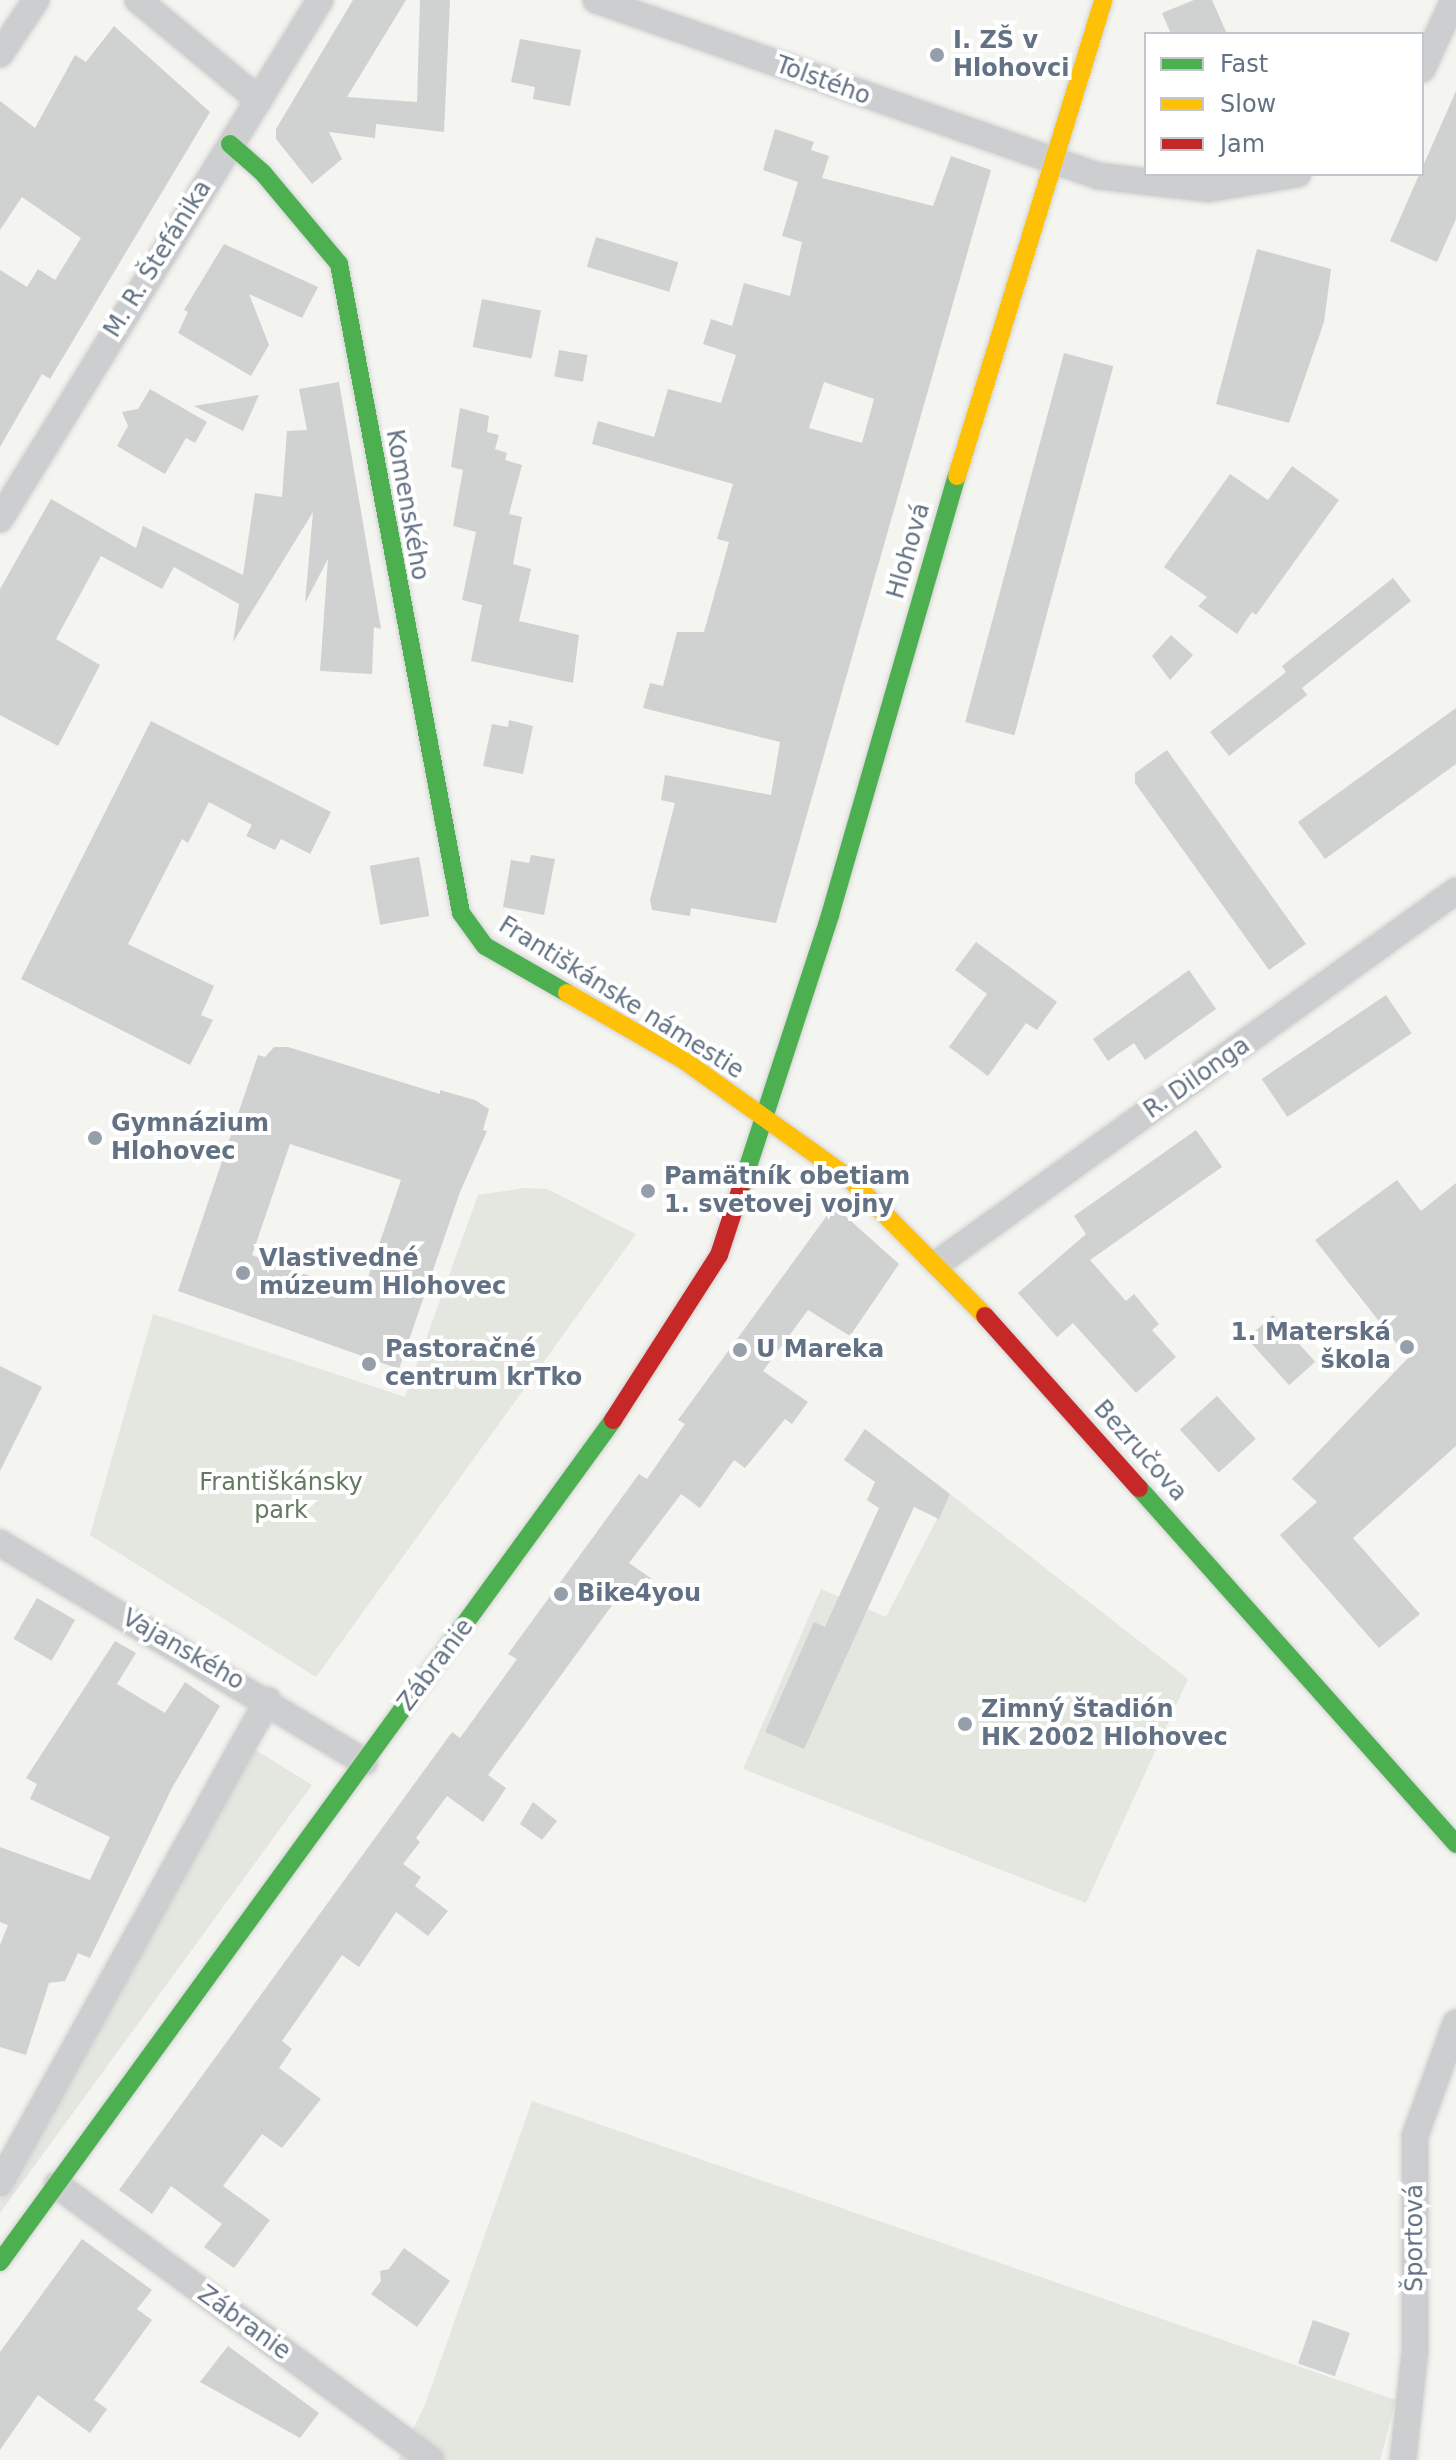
<!DOCTYPE html>
<html>
<head>
<meta charset="utf-8">
<style>
  body { margin:0 }
  #map { position:relative; width:1456px; height:2460px; overflow:hidden; background:#f4f4f1; font-family:"DejaVu Sans",sans-serif }
  div>[style] { position:absolute }
  [style*='--x'] { left:calc(var(--x)*1px); top:calc(var(--y)*1px); width:calc(var(--w)*1px); rotate:calc(var(--a)*1deg) }
  .green>* { inset:0; background:#e3e7df }
  .building>* { inset:0; background:#d0d1d1; transform-origin:0 0 }
  .roads { filter:drop-shadow(0 0 2px #d2d2d2) drop-shadow(0 0 2px #d2d2d2) }
  .street>* { height:26px; margin:-13px; padding:0 13px; transform-origin:13px; border-radius:13px; background:#cdcecf }
  .fast>* { height:18px; margin:-9px; padding:0 9px; transform-origin:9px; border-radius:9px; background:#4caf50 }
  .slow>* { height:18px; margin:-9px; padding:0 9px; transform-origin:9px; border-radius:9px; background:#ffc107 }
  .jam>* { height:18px; margin:-9px; padding:0 9px; transform-origin:9px; border-radius:9px; background:#c62828 }
  .dots>* { width:22px; height:22px; translate:-50% -50%; box-sizing:border-box; border:4px solid #fff; border-radius:50% }
  span { translate:-50% -50%; white-space:nowrap; text-align:center; line-height:1.15; -webkit-text-stroke:8px #fff; paint-order:stroke }
  .poi-label { font-size:24px; color:#627183; font-weight:700 }
  .left { translate:0 -50%; text-align:left }
  .right { translate:-100% -50%; text-align:right }
  .street-label { font-size:24px; color:#627183 }
  .park-label { font-size:24px; color:#647a61 }
  .legend { position:absolute; left:1144px; top:32px; width:280px; height:144px; box-sizing:border-box; background:#fff; border:2px solid #c0c6cd; margin:0; padding:10px 14px; list-style:none; font-size:24px; color:#627183 }
  .legend li { display:flex; align-items:center; gap:16px; height:40px }
  .legend b { width:40px; border:2px solid #c0c6cd }
</style>
</head>
<body>
<div id="map">
  <div class="green">
    <i style="clip-path:polygon(524px 1188px,547px 1189px,636px 1234px,316px 1677px,90px 1535px,153px 1314px,405px 1397px,478px 1195px)"></i>
    <i style="clip-path:polygon(950px 1494px,1188px 1679px,1086px 1903px,743px 1769px,821px 1589px,886px 1617px)"></i>
    <i style="clip-path:polygon(254px 1749px,312px 1785px,0 2213px,0 2200px)"></i>
    <i style="clip-path:polygon(532px 2101px,1396px 2400px,1380px 2460px,398px 2460px,425px 2405px)"></i>
  </div>
  <div class="building">
    <i style="clip-path:polygon(353px 0,406px 0,347px 97px,417px 102px,420px 0,450px 0,444px 132px,376px 124px,375px 138px,329px 132px,342px 159px,312px 184px,276px 139px,276px 129px)"></i>
    <i style="clip-path:polygon(1194px 0,1212px 0,1227px 34px,1171px 34px,1162px 13px)"></i>
    <i style="clip-path:polygon(114px 26px,210px 112px,50px 379px,42px 374px,0 447px,0 270px,27px 287px,38px 269px,55px 280px,81px 238px,22px 197px,0 230px,0 101px,35px 128px,75px 55px,86px 62px)"></i>
    <i style="clip-path:polygon(520px 39px,581px 50px,570px 106px,533px 99px,535px 87px,511px 82px)"></i>
    <i style="clip-path:polygon(1456px 91px,1456px 219px,1437px 262px,1390px 241px)"></i>
    <i style="clip-path:polygon(evenodd,775px 129px,814px 142px,811px 150px,829px 156px,822px 178px,933px 206px,951px 156px,991px 170px,776px 923px,691px 908px,690px 916px,652px 910px,650px 900px,675px 803px,661px 800px,665px 775px,771px 795px,780px 742px,643px 708px,650px 683px,663px 686px,677px 632px,704px 632px,729px 542px,717px 539px,733px 484px,592px 444px,598px 421px,654px 437px,668px 389px,721px 403px,736px 355px,703px 344px,711px 319px,732px 326px,744px 283px,790px 296px,802px 242px,782px 236px,798px 182px,763px 170px,775px 129px,824px 382px,874px 399px,862px 443px,809px 428px,824px 382px)"></i>
    <i style="left:596px;top:237px;width:86px;height:31px;rotate:17deg"></i>
    <i style="clip-path:polygon(224px 244px,318px 287px,302px 318px,249px 294px,269px 345px,251px 376px,178px 333px,188px 312px,184px 310px)"></i>
    <i style="clip-path:polygon(1257px 249px,1331px 269px,1324px 322px,1289px 423px,1216px 404px)"></i>
    <i style="left:482px;top:299px;width:60px;height:49px;rotate:11deg"></i>
    <i style="left:559px;top:350px;width:29px;height:27px;rotate:10deg"></i>
    <i style="left:1064px;top:353px;width:51px;height:382px;rotate:15deg"></i>
    <i style="clip-path:polygon(339px 382px,381px 629px,374px 627px,372px 674px,320px 671px,328px 559px,305px 603px,313px 512px,233px 642px,239px 604px,174px 567px,162px 589px,101px 556px,56px 639px,100px 665px,58px 746px,0 715px,0 589px,51px 499px,136px 548px,143px 526px,243px 575px,255px 493px,282px 497px,287px 431px,307px 430px,299px 389px)"></i>
    <i style="clip-path:polygon(150px 389px,207px 422px,195px 443px,186px 438px,165px 474px,117px 446px,128px 426px,122px 412px,138px 409px)"></i>
    <i style="clip-path:polygon(259px 395px,243px 431px,194px 406px)"></i>
    <i style="clip-path:polygon(460px 408px,489px 416px,487px 432px,499px 435px,495px 449px,507px 453px,505px 460px,522px 465px,509px 514px,522px 517px,513px 564px,531px 569px,519px 621px,579px 635px,573px 683px,471px 661px,482px 605px,462px 600px,476px 532px,453px 526px,463px 470px,451px 467px)"></i>
    <i style="clip-path:polygon(1292px 466px,1339px 500px,1256px 615px,1252px 612px,1237px 634px,1198px 606px,1207px 597px,1164px 567px,1230px 474px,1268px 500px)"></i>
    <i style="clip-path:polygon(1393px 578px,1411px 601px,1302px 688px,1307px 695px,1229px 756px,1210px 732px,1286px 672px,1282px 666px)"></i>
    <i style="clip-path:polygon(1171px 635px,1193px 655px,1170px 680px,1152px 656px)"></i>
    <i style="clip-path:polygon(1456px 708px,1456px 764px,1325px 859px,1298px 822px)"></i>
    <i style="clip-path:polygon(509px 720px,533px 726px,523px 774px,483px 766px,492px 724px,508px 727px)"></i>
    <i style="clip-path:polygon(151px 721px,331px 812px,310px 854px,281px 839px,275px 850px,246px 836px,252px 825px,209px 802px,188px 843px,182px 839px,128px 944px,214px 986px,201px 1015px,213px 1020px,190px 1065px,21px 979px)"></i>
    <i style="clip-path:polygon(1167px 750px,1306px 944px,1269px 970px,1135px 783px,1135px 773px)"></i>
    <i style="clip-path:polygon(531px 855px,555px 859px,544px 915px,503px 907px,511px 860px,529px 863px)"></i>
    <i style="left:419px;top:857px;width:60px;height:50px;rotate:80deg"></i>
    <i style="clip-path:polygon(976px 942px,1057px 1002px,1037px 1030px,1026px 1023px,988px 1076px,949px 1047px,987px 994px,955px 970px)"></i>
    <i style="clip-path:polygon(1189px 970px,1216px 1009px,1145px 1060px,1134px 1043px,1108px 1061px,1093px 1039px)"></i>
    <i style="left:1386px;top:995px;width:46px;height:150px;rotate:56deg"></i>
    <i style="clip-path:polygon(evenodd,274px 1047px,288px 1047px,440px 1094px,440px 1090px,475px 1100px,489px 1109px,483px 1130px,487px 1131px,460px 1192px,399px 1369px,178px 1291px,258px 1055px,265px 1057px,274px 1047px,290px 1144px,401px 1180px,362px 1295px,252px 1255px,290px 1144px)"></i>
    <i style="clip-path:polygon(1196px 1130px,1222px 1167px,1090px 1260px,1126px 1301px,1134px 1294px,1159px 1324px,1152px 1330px,1176px 1357px,1136px 1393px,1073px 1323px,1057px 1337px,1018px 1293px,1086px 1234px,1074px 1216px)"></i>
    <i style="clip-path:polygon(1397px 1180px,1421px 1211px,1456px 1183px,1456px 1446px,1353px 1538px,1420px 1614px,1379px 1648px,1280px 1535px,1317px 1502px,1292px 1479px,1408px 1358px,1315px 1240px)"></i>
    <i style="clip-path:polygon(834px 1206px,899px 1264px,850px 1336px,808px 1310px,763px 1371px,808px 1402px,792px 1424px,785px 1419px,745px 1468px,734px 1460px,700px 1508px,681px 1494px,629px 1563px,652px 1579px,634px 1602px,621px 1593px,488px 1775px,506px 1788px,483px 1822px,447px 1796px,416px 1838px,420px 1842px,403px 1864px,421px 1877px,415px 1886px,448px 1911px,428px 1936px,396px 1912px,359px 1967px,342px 1955px,282px 2041px,292px 2049px,279px 2068px,321px 2099px,282px 2148px,262px 2134px,223px 2186px,270px 2220px,234px 2268px,204px 2247px,222px 2224px,171px 2186px,152px 2214px,119px 2190px,452px 1732px,460px 1738px,517px 1659px,508px 1654px,639px 1474px,647px 1479px,685px 1424px,678px 1420px)"></i>
    <i style="left:1273px;top:1315px;width:63px;height:35px;rotate:48deg"></i>
    <i style="clip-path:polygon(0 1366px,42px 1387px,0 1471px)"></i>
    <i style="left:1217px;top:1396px;width:58px;height:50px;rotate:48deg"></i>
    <i style="clip-path:polygon(865px 1429px,950px 1494px,939px 1519px,914px 1507px,804px 1749px,765px 1732px,814px 1622px,825px 1627px,879px 1508px,867px 1500px,875px 1482px,844px 1460px)"></i>
    <i style="left:37px;top:1598px;width:44px;height:47px;rotate:30deg"></i>
    <i style="clip-path:polygon(115px 1641px,136px 1653px,117px 1684px,165px 1713px,185px 1682px,220px 1706px,172px 1788px,90px 1958px,78px 1953px,65px 1981px,49px 1983px,26px 2055px,0 2047px,0 1945px,8px 1925px,0 1922px,0 1847px,90px 1880px,110px 1837px,30px 1799px,37px 1784px,26px 1778px)"></i>
    <i style="clip-path:polygon(533px 1802px,557px 1821px,542px 1840px,520px 1824px)"></i>
    <i style="clip-path:polygon(82px 2239px,152px 2290px,137px 2309px,152px 2320px,94px 2400px,107px 2409px,90px 2433px,38px 2395px,0 2450px,0 2352px)"></i>
    <i style="clip-path:polygon(404px 2248px,450px 2281px,417px 2327px,371px 2294px,381px 2281px,380px 2271px,389px 2269px)"></i>
    <i style="left:1313px;top:2320px;width:39px;height:46px;rotate:19deg"></i>
    <i style="clip-path:polygon(228px 2346px,319px 2413px,300px 2438px,200px 2382px)"></i>
  </div>
  <div class="roads">
    <div class="street">
      <i style="--x:138;--y:0;--w:157;--a:39.6"></i>
      <i style="--x:596;--y:0;--w:532;--a:19.32"></i>
      <i style="--x:1098;--y:176;--w:111;--a:6.7"></i>
      <i style="--x:1208;--y:189;--w:91;--a:-9.5"></i>
      <i style="--x:0;--y:54;--w:65;--a:-56.3"></i>
      <i style="--x:1422;--y:69;--w:76;--a:-65.1"></i>
      <i style="--x:0;--y:519;--w:610;--a:-58.34"></i>
      <i style="--x:938;--y:1263;--w:638;--a:-35.68"></i>
      <i style="--x:0;--y:1543;--w:425;--a:31"></i>
      <i style="--x:0;--y:2183;--w:552;--a:-60.98"></i>
      <i style="--x:57;--y:2185;--w:464;--a:36.3"></i>
      <i style="--x:1403;--y:2460;--w:110;--a:-83.7"></i>
      <i style="--x:1415;--y:2351;--w:215;--a:-90"></i>
      <i style="--x:1415;--y:2136;--w:120;--a:-70.1"></i>
    </div>
    <div class="fast">
      <i style="--x:230;--y:144;--w:44;--a:41.3"></i>
      <i style="--x:263;--y:173;--w:119;--a:50.1"></i>
      <i style="--x:339;--y:264;--w:660;--a:79.35"></i>
      <i style="--x:461;--y:913;--w:41;--a:54"></i>
      <i style="--x:485;--y:946;--w:95;--a:29.8"></i>
      <i style="--x:740;--y:1191;--w:290;--a:-71.9"></i>
      <i style="--x:830;--y:915;--w:457;--a:-73.9"></i>
      <i style="--x:1139;--y:1488;--w:477;--a:48.3"></i>
      <i style="--x:0;--y:2262;--w:1042;--a:-53.94"></i>
    </div>
    <div class="slow">
      <i style="--x:957;--y:476;--w:498;--a:-72.9"></i>
      <i style="--x:567;--y:993;--w:133;--a:29.9"></i>
      <i style="--x:682;--y:1059;--w:206;--a:35.5"></i>
      <i style="--x:850;--y:1179;--w:192;--a:45.4"></i>
    </div>
    <div class="jam">
      <i style="--x:985;--y:1316;--w:231;--a:48.2"></i>
      <i style="--x:613;--y:1420;--w:196;--a:-57.3"></i>
      <i style="--x:719;--y:1255;--w:67;--a:-71.8"></i>
    </div>
  </div>
  <div class="dots">
    <i style="left:937px;top:55px;background:#959faa"></i>
    <i style="left:95px;top:1138px;background:#959faa"></i>
    <i style="left:648px;top:1191px;background:#959faa"></i>
    <i style="left:243px;top:1273px;background:#959faa"></i>
    <i style="left:1407px;top:1347px;background:#959faa"></i>
    <i style="left:740px;top:1350px;background:#959faa"></i>
    <i style="left:369px;top:1364px;background:#959faa"></i>
    <i style="left:561px;top:1594px;background:#959faa"></i>
    <i style="left:965px;top:1724px;background:#959faa"></i>
  </div>
  <div class="poi-label">
    <span class="left" style="left:953px;top:55px">I. ZŠ v<br>Hlohovci</span>
    <span class="left" style="left:111px;top:1138px">Gymnázium<br>Hlohovec</span>
    <span class="left" style="left:664px;top:1191px">Pamätník obetiam<br>1. svetovej vojny</span>
    <span class="left" style="left:259px;top:1273px">Vlastivedné<br>múzeum Hlohovec</span>
    <span class="right" style="left:1391px;top:1347px">1. Materská<br>škola</span>
    <span class="left" style="left:385px;top:1364px">Pastoračné<br>centrum krTko</span>
    <span class="left" style="left:756px;top:1350px">U Mareka</span>
    <span class="left" style="left:577px;top:1594px">Bike4you</span>
    <span class="left" style="left:981px;top:1724px">Zimný štadión<br>HK 2002 Hlohovec</span>
  </div>
  <div class="street-label">
    <span style="left:823px;top:81px;rotate:20deg">Tolstého</span>
    <span style="left:158px;top:259px;rotate:-58deg">M. R. Štefánika</span>
    <span style="left:407px;top:505px;rotate:80deg">Komenského</span>
    <span style="left:909px;top:551px;rotate:-74deg">Hlohová</span>
    <span style="left:621px;top:998px;rotate:32deg">Františkánske námestie</span>
    <span style="left:1197px;top:1078px;rotate:-35deg">R. Dilonga</span>
    <span style="left:1140px;top:1451px;rotate:48deg">Bezručova</span>
    <span style="left:183px;top:1650px;rotate:30deg">Vajanského</span>
    <span style="left:436px;top:1665px;rotate:-53deg">Zábranie</span>
    <span style="left:1415px;top:2238px;rotate:-90deg">Športová</span>
    <span style="left:244px;top:2323px;rotate:36deg">Zábranie</span>
  </div>
  <div class="park-label">
    <span style="left:281px;top:1497px">Františkánsky<br>park</span>
  </div>
  <ul class="legend">
  <li><b style="height:10px;background:#4caf50"></b>Fast</li>
  <li><b style="height:10px;background:#ffc107"></b>Slow</li>
  <li><b style="height:10px;background:#c62828"></b>Jam</li>
  </ul>
</div>
</body>
</html>
